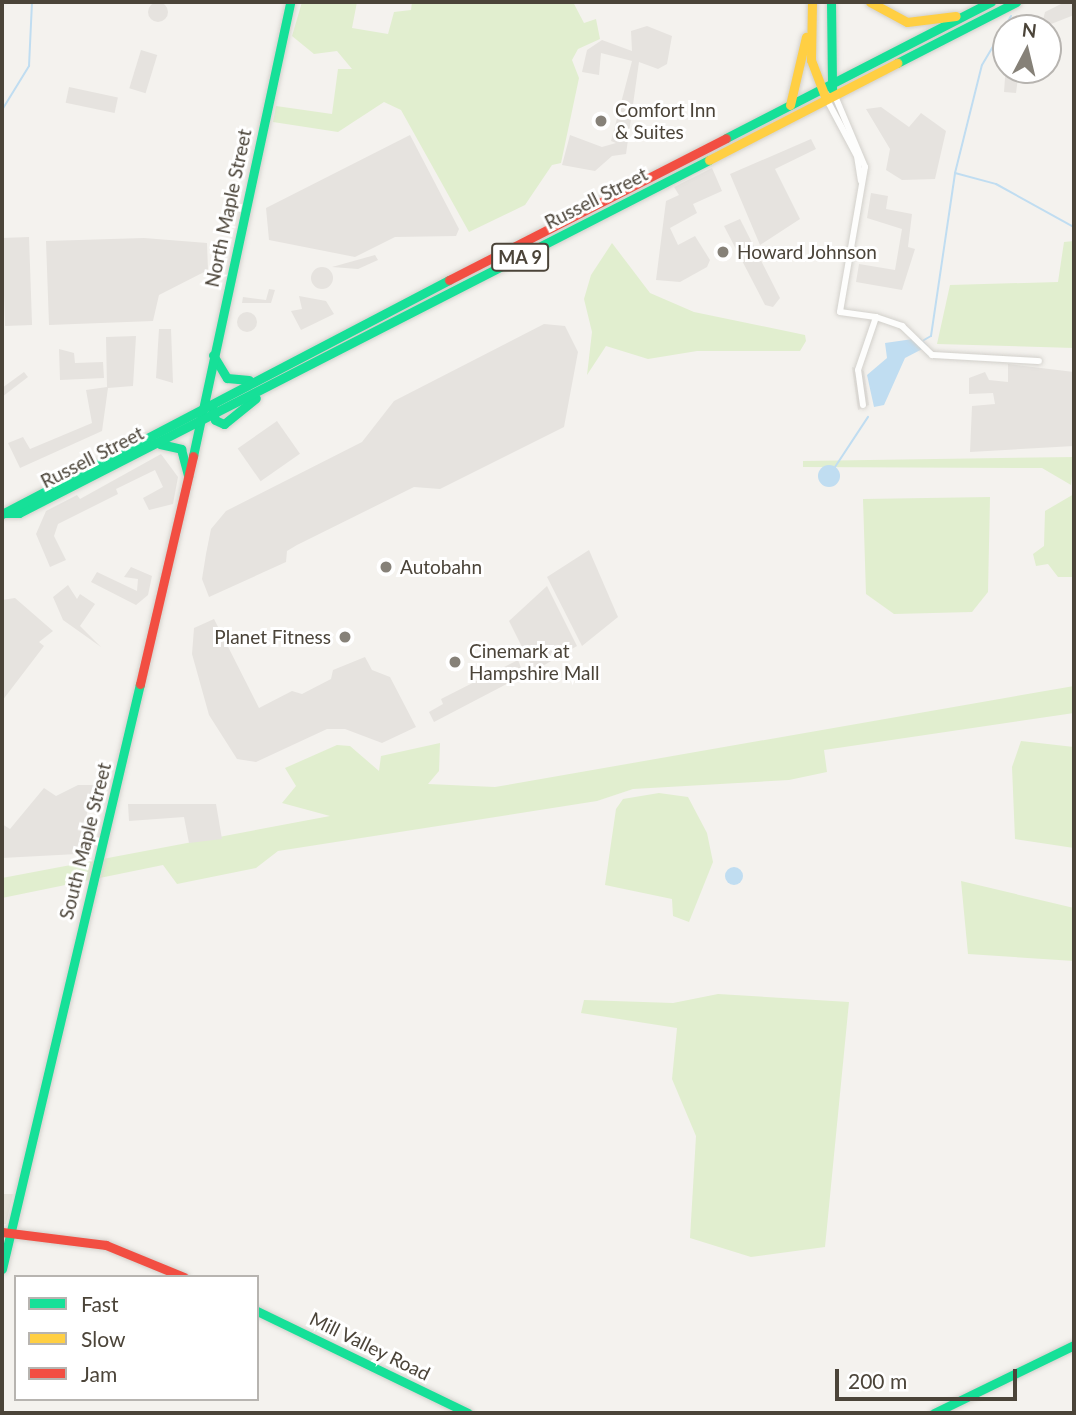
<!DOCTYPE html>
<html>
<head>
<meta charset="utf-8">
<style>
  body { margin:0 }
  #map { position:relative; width:1076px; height:1415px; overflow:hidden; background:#f4f2ee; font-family:Lato,sans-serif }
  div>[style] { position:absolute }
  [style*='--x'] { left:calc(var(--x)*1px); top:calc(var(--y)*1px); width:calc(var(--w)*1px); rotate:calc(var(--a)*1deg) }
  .residential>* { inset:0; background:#e7e4dc }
  .green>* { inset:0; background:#e1eecf }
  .parking>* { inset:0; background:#e6e3df; transform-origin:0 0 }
  .round { border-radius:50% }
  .water>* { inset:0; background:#c0ddf1 }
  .stream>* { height:2px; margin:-1px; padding:0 1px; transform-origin:1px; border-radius:1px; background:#c0ddf1 }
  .roads { filter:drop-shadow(0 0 2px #d2d0cb) drop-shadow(0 0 2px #d2d0cb) }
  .street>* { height:6px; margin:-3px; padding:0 3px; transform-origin:3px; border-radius:3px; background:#fdfdfc }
  .fast>* { height:9px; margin:-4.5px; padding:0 4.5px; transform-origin:4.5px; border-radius:4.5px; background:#16e098 }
  .slow>* { height:9px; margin:-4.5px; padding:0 4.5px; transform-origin:4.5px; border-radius:4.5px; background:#ffcf43 }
  .jam>* { height:9px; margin:-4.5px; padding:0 4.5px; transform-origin:4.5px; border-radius:4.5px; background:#f24e42 }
  .dots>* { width:19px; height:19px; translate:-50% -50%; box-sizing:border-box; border:4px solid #fff; border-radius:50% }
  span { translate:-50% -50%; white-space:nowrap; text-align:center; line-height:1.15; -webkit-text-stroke:6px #fff; paint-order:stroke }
  .shield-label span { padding:2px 5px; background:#fff; border:2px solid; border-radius:5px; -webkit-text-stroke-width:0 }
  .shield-label { font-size:18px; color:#4b4439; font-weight:700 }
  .poi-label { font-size:19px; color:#4b4439 }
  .left { translate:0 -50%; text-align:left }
  .right { translate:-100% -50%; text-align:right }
  .street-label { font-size:19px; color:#4b4439 }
  .frame { position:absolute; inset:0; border:4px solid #4b4439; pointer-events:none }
  .legend { position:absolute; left:14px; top:1275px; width:245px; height:126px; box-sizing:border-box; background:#fff; border:2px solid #b7b4b0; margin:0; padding:9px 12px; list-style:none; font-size:21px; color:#4b4439 }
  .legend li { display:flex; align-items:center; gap:14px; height:35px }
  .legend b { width:35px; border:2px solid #b7b4b0 }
  .north { position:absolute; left:992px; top:14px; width:70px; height:70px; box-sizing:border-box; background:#fff; border:2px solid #b7b4b0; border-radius:50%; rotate:7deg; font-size:19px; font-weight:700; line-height:28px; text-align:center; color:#4b4439 }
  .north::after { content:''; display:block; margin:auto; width:24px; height:32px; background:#868178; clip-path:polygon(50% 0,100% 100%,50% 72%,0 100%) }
  .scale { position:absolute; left:835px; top:1369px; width:182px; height:32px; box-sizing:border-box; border:4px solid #4b4439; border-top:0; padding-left:9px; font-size:21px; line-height:24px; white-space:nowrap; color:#4b4439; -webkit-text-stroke:5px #fff; paint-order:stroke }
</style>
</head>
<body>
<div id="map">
  <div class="residential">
    <i style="clip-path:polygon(2px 1194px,13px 1194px,6px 1224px,2px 1224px)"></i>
  </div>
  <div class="green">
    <i style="clip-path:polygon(302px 2px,357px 2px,352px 28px,388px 34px,394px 12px,411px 10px,412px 2px,573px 2px,584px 23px,596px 19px,600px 39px,578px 49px,572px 60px,579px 78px,561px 163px,552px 165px,525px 205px,469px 232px,401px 110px,384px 102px,338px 132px,273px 122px,276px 106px,332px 114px,338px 69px,352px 69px,337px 51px,314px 54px,292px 36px)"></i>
    <i style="clip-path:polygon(1074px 241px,1074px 348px,937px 344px,950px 285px,1058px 282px,1064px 242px)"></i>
    <i style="clip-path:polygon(612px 243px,650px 293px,694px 312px,805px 335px,806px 341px,800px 351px,697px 351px,648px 359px,606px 346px,587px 375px,592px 332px,584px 299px,591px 275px)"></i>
    <i style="clip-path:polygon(1074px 457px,1071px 485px,1042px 468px,803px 467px,803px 461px)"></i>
    <i style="clip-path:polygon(1074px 494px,1074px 577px,1058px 577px,1048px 564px,1036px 566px,1033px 554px,1044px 546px,1045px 511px)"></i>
    <i style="clip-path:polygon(990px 497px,988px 592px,972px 612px,894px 614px,866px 594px,863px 499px)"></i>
    <i style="clip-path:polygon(1074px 686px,1074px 713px,824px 750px,827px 772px,789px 780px,633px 789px,597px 801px,278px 851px,256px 868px,177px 884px,163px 865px,2px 898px,2px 878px,330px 816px,282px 803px,296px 786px,285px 768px,337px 745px,350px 746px,379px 771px,381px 756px,440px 743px,439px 771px,428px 784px,495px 787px)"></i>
    <i style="clip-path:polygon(1021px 741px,1074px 747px,1074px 848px,1015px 839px,1012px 767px)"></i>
    <i style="clip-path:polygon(659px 793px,688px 797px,707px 833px,713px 862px,689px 922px,673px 916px,672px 899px,605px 885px,616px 809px,623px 799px)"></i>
    <i style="clip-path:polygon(961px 881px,1074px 908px,1074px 961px,968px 954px)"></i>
    <i style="clip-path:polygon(718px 994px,849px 1002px,825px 1247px,751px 1257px,690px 1238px,696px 1136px,672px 1079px,677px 1028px,581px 1013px,584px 1000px,673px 1003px)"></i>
  </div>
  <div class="parking">
    <i class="round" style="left:148px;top:2px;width:20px;height:20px"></i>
    <i style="clip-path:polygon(1065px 2px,1074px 2px,1074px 15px,1041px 28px,1045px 12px)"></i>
    <i style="clip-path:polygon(647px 26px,672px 36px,667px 64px,658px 69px,639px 62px,626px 154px,612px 156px,595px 171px,562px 165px,570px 135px,602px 147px,616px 143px,611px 141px,632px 61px,601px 53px,599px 75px,582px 72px,587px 50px,602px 40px,632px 51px,631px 31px)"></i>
    <i style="left:141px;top:50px;width:17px;height:40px;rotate:17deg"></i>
    <i style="clip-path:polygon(1006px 64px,1006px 70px,1019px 70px,1016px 93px,1004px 92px)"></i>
    <i style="left:69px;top:87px;width:50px;height:16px;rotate:12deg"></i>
    <i style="clip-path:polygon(881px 107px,909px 127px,921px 113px,946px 131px,935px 179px,902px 180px,886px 170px,890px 149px,866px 109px)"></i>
    <i style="clip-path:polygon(410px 135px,459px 229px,456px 236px,395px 237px,355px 257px,269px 240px,266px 208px)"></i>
    <i style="clip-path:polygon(811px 139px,816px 149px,775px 169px,800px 219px,760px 245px,730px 174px)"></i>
    <i style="clip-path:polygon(712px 168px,722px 191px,693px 204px,697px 213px,670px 228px,678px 245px,695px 236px,710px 260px,707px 267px,680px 282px,656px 280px,666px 201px,679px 195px,674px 187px)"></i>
    <i style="clip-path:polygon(871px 193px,888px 196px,886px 209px,912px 214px,908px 247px,915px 249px,902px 290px,856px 282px,859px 264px,895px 270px,902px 229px,867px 218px)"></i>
    <i style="clip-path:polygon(740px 219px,780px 298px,773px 307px,765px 305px,724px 226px)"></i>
    <i style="left:29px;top:237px;width:88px;height:27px;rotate:88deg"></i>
    <i style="clip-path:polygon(144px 238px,207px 243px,208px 270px,159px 295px,153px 321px,49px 325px,46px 241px)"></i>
    <i style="clip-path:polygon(375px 255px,378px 260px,358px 269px,332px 267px)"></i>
    <i class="round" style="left:311px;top:267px;width:22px;height:22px"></i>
    <i style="clip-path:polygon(269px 289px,275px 290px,271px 303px,242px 303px,243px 297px,266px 300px)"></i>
    <i style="clip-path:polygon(299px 296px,326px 301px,334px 314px,301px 330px,291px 311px,302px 309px)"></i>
    <i class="round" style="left:237px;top:312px;width:20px;height:20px"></i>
    <i style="clip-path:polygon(544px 324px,565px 326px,578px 352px,564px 427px,440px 489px,414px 487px,297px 545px,287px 551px,286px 562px,209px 597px,202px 579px,206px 554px,211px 529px,226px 511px,362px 442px,394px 401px)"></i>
    <i style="clip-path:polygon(159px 329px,171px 329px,173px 383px,156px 378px)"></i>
    <i style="clip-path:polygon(136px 336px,133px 386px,108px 388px,102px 431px,20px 468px,8px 443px,23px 437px,30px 449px,92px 423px,86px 390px,107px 387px,106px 337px)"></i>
    <i style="clip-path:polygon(59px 349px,74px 353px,75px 363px,103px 362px,104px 378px,60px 380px)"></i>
    <i style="clip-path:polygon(1008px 364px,1074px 372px,1074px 446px,970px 452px,972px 406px,995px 404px,993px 393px,969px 394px,969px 378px,985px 372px,989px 380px,1008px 382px)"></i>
    <i style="clip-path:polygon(852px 367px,864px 371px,869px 405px,858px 410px)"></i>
    <i style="clip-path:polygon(24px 372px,28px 377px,2px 397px,2px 388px)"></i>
    <i style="left:277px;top:421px;width:40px;height:48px;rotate:55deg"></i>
    <i style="clip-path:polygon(161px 454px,178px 477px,173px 504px,149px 510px,143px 498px,163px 487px,155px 470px,116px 489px,118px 494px,58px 524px,54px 536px,66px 560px,50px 567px,36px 534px,46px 511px,77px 495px,80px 499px)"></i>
    <i style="clip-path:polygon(589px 550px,618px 617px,582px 646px,547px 577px)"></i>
    <i style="clip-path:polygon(131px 567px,152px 576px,148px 595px,136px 605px,91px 582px,97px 572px,137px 591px,138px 579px,124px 577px)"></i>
    <i style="clip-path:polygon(68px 585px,77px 599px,80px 594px,95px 604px,80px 626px,101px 647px,63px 620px,53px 597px)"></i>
    <i style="clip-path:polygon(547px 586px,577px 646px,534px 671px,509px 621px)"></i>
    <i style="clip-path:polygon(15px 598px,53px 631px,39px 642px,44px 646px,2px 701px,2px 600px)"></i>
    <i style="clip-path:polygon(214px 619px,259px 708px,292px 691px,302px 694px,331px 679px,333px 670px,365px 657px,372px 670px,390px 677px,416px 727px,382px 743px,345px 729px,327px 729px,256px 762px,237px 759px,209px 715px,192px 654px,194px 628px)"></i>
    <i style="clip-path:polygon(518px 660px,524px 675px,434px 722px,429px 712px,443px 704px,441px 699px)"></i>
    <i style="clip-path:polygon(78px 785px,94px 785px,77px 854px,2px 858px,2px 824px,10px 829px,44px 788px,56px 796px)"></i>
    <i style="clip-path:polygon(128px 804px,216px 804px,222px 839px,189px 843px,184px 817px,129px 821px)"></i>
  </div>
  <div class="water">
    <i style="clip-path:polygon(920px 338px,928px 346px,905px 358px,884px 405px,874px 407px,867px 375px,887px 358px,885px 343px)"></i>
    <i class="round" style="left:818px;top:465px;width:22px;height:22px"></i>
    <i class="round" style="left:725px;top:867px;width:18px;height:18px"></i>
  </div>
  <div class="stream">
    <i style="--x:2;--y:110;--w:52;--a:-58.5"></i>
    <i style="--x:29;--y:66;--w:64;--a:-87.3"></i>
    <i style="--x:955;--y:173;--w:42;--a:15"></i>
    <i style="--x:996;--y:184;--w:89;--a:28.9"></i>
    <i style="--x:924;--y:340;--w:8;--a:-30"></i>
    <i style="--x:931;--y:336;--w:165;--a:-81.6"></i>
    <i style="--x:955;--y:173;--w:111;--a:-76"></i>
    <i style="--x:982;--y:65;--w:57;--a:-59.4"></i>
    <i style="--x:835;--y:467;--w:60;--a:-56.6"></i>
  </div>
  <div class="roads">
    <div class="street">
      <i style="--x:835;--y:96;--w:77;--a:67.1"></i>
      <i style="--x:865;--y:167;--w:147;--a:99.8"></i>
      <i style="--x:840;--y:312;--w:36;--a:8"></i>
      <i style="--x:826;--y:98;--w:66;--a:61.9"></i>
      <i style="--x:857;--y:156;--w:25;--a:81"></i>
      <i style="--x:863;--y:405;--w:35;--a:-98"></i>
      <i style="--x:858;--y:370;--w:56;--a:-71.2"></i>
      <i style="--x:876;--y:317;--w:28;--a:19"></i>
      <i style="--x:902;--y:326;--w:42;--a:44"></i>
      <i style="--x:932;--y:355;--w:107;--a:3.2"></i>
    </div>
    <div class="fast">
      <i style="--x:831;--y:2;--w:87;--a:89.3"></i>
      <i style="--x:897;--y:63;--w:134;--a:-27.1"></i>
      <i style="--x:726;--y:138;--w:298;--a:-27.2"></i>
      <i style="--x:213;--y:355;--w:27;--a:59"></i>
      <i style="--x:227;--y:378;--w:22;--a:5"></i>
      <i style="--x:212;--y:407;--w:13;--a:77"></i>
      <i style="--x:215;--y:420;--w:10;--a:24"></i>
      <i style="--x:224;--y:424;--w:41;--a:-39.1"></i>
      <i style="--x:160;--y:444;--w:22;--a:13"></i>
      <i style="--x:181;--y:449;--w:28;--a:75"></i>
      <i style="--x:193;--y:456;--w:464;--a:-77.9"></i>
      <i style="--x:4;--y:513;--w:15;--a:0"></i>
      <i style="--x:19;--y:513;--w:775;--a:-27.09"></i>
      <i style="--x:2;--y:514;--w:505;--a:-27.63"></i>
      <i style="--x:2;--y:1269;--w:601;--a:-76.73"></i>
      <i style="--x:257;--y:1311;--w:234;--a:25.8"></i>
      <i style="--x:934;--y:1413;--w:156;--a:-25.9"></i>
    </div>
    <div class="slow">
      <i style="--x:812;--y:2;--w:58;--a:91"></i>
      <i style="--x:811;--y:60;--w:39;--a:69"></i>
      <i style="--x:870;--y:2;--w:42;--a:28.4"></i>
      <i style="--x:907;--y:22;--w:49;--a:-7"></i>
      <i style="--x:790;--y:105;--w:70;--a:-76.8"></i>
      <i style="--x:709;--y:160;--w:212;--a:-27.3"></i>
    </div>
    <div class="jam">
      <i style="--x:449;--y:280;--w:311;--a:-27.1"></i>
      <i style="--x:140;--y:684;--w:234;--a:-76.9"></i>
      <i style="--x:2;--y:1232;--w:105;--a:7.1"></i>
      <i style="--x:106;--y:1245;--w:84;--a:22.3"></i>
    </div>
  </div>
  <div class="dots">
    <i style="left:601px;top:121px;background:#868178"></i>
    <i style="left:723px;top:252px;background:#868178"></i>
    <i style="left:386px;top:567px;background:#868178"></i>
    <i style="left:345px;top:637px;background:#868178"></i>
    <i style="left:455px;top:662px;background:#868178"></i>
  </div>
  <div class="shield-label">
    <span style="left:520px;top:257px">MA 9</span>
  </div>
  <div class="poi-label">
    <span class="left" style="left:615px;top:121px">Comfort Inn<br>&amp; Suites</span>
    <span class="left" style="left:737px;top:252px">Howard Johnson</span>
    <span class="left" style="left:400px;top:567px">Autobahn</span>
    <span class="right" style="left:331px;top:637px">Planet Fitness</span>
    <span class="left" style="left:469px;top:662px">Cinemark at<br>Hampshire Mall</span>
  </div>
  <div class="street-label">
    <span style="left:596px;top:198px;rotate:-27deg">Russell Street</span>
    <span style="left:228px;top:208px;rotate:-78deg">North Maple Street</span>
    <span style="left:92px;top:457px;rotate:-27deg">Russell Street</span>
    <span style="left:85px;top:841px;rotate:-76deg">South Maple Street</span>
    <span style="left:370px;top:1346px;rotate:26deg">Mill Valley Road</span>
  </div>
  <div class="frame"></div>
  <ul class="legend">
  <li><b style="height:9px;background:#16e098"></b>Fast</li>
  <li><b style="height:9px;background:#ffcf43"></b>Slow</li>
  <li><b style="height:9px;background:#f24e42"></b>Jam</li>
  </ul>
  <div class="north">N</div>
  <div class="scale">200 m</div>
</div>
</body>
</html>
